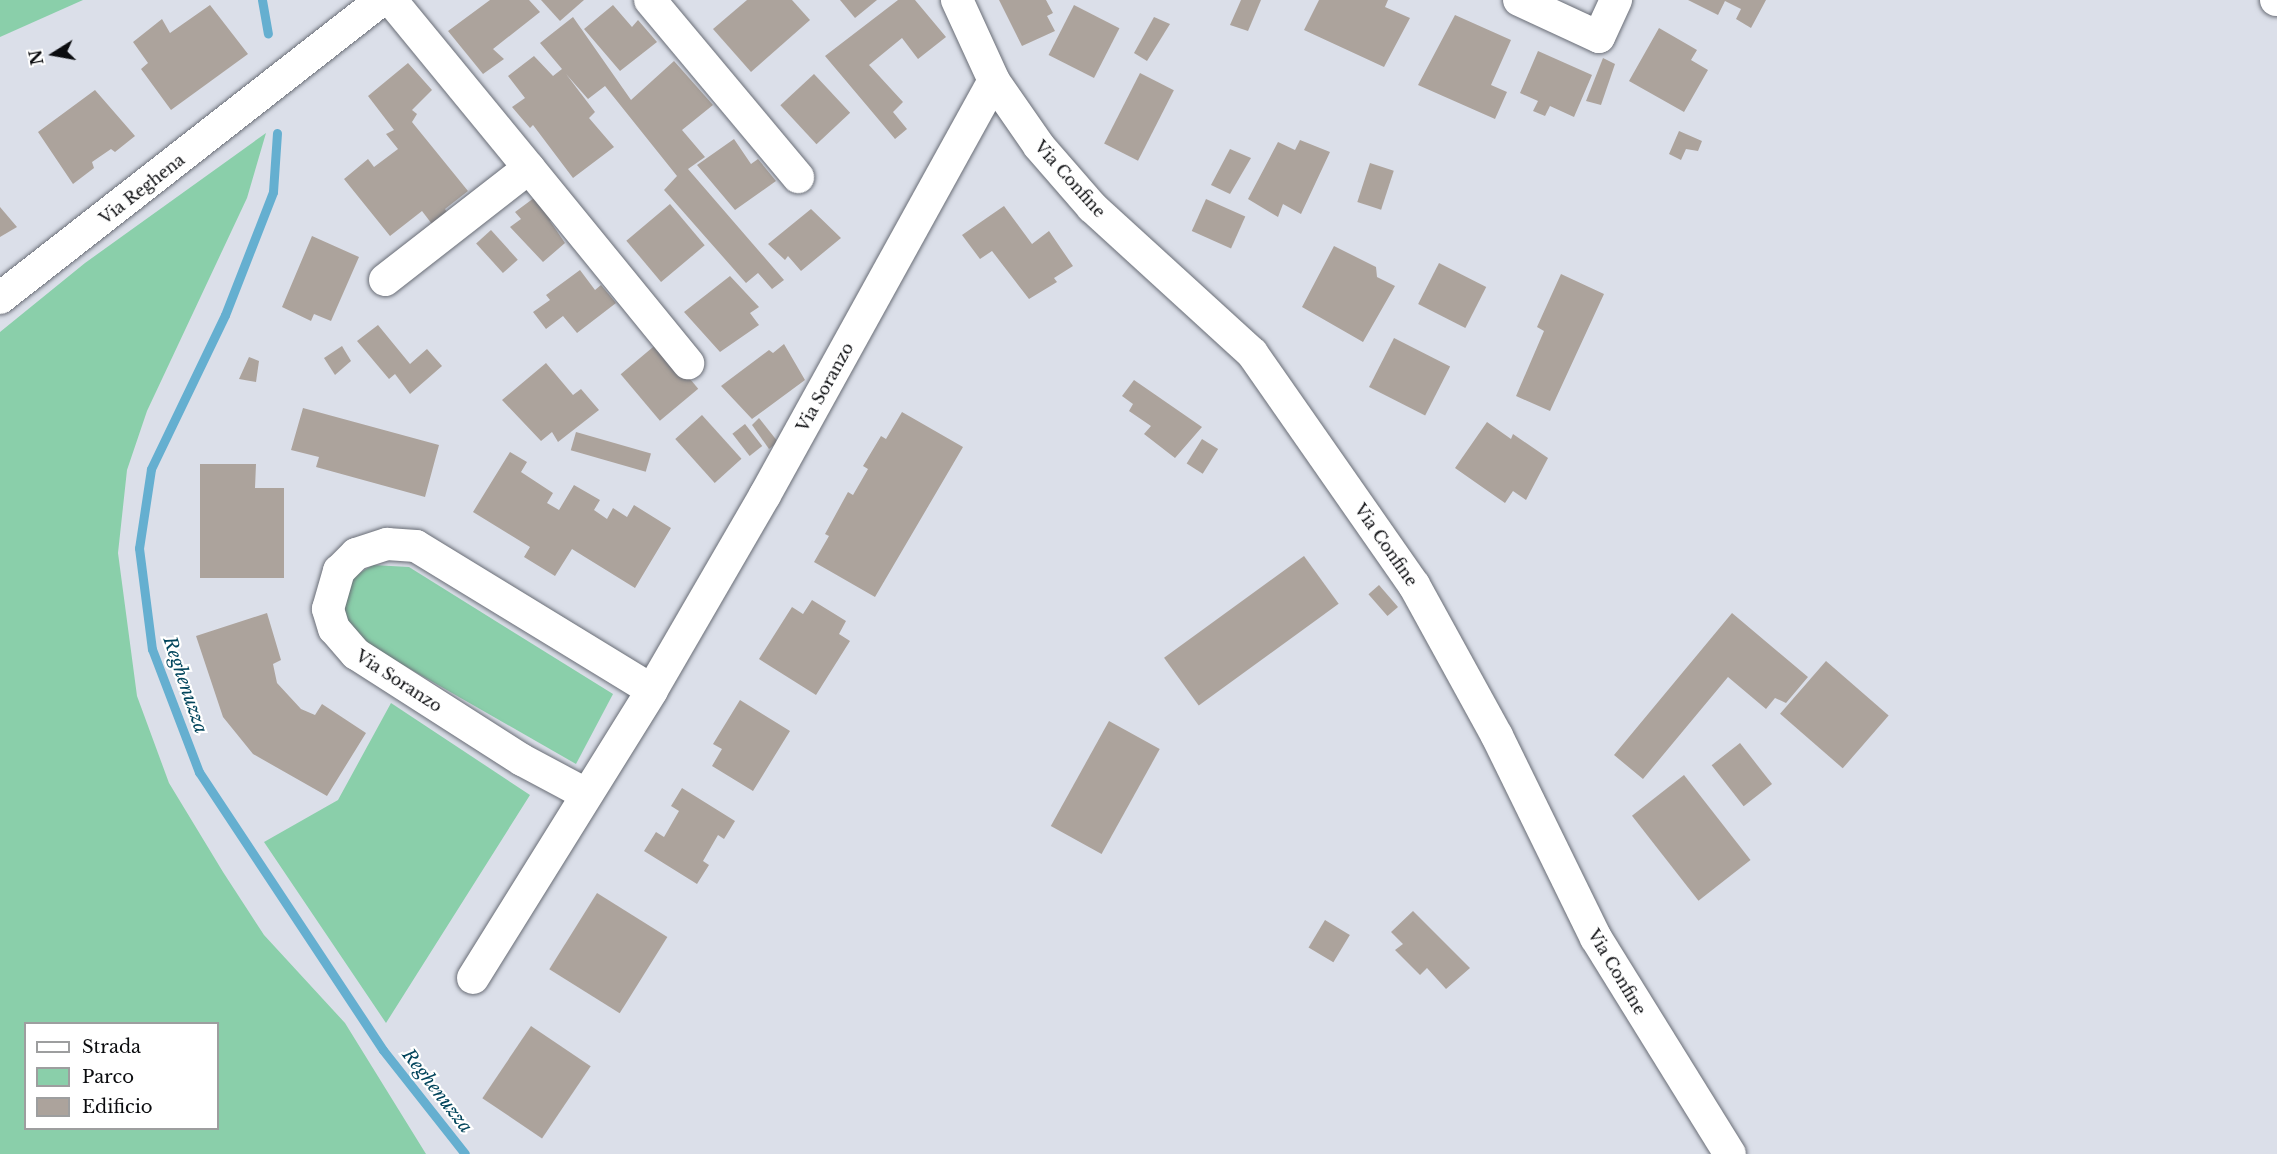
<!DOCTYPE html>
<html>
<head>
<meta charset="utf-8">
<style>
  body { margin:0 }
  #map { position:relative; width:2277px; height:1154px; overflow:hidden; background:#dbdfe9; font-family:"Libre Baskerville",serif }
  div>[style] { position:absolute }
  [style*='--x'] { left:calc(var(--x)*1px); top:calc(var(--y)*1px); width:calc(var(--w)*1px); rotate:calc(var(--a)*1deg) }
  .green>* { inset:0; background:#8acfaa }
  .stream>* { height:9px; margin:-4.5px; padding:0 4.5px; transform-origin:4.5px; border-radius:4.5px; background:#65afd0 }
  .building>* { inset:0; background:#aca39c; transform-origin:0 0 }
  .roads { filter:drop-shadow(0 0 2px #696d76) drop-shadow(0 0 2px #696d76) }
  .minor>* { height:32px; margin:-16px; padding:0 16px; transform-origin:16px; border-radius:16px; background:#fff }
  span { translate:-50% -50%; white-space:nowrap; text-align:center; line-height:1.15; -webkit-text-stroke:4.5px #fff; paint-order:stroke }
  .street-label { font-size:16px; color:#0b0c0f }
  .water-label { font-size:18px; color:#02455c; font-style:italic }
  .legend { position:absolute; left:24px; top:1022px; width:195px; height:108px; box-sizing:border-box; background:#fff; border:2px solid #9d9e9f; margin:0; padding:8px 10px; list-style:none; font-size:18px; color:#0b0c0f }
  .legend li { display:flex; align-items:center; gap:12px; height:30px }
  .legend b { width:30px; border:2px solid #9d9e9f }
  .north { position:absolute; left:24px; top:24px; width:60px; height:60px; -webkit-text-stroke:4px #fff; paint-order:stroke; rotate:259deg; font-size:16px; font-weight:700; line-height:24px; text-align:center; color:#0b0c0f }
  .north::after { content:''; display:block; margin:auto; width:21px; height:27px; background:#0b0c0f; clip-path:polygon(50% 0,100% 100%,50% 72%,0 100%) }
</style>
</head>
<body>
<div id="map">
  <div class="green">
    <i style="clip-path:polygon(0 0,83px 0,0 37px)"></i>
    <i style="clip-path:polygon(evenodd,266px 133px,247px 198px,147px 411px,127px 470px,118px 553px,137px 696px,169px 783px,223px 872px,264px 935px,345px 1023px,426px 1154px,0 1154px,0 332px,85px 263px,266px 133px,26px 1024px,218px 1024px,218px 1128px,26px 1128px,26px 1024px)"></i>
    <i style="clip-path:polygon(373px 565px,409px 567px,613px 694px,576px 764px,363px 642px,343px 624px,344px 598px,353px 577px)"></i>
    <i style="clip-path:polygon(391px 703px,530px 795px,386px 1023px,264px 842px,338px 800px)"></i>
  </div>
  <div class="stream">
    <i style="--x:262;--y:0;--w:34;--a:80"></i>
    <i style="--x:277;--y:133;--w:59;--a:93.9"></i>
    <i style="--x:273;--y:192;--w:132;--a:111.3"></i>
    <i style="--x:225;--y:315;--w:171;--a:115.7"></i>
    <i style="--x:151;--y:469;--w:80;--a:98.6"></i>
    <i style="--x:139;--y:548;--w:102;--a:82.7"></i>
    <i style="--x:152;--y:649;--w:132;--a:69.1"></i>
    <i style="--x:199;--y:772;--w:333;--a:56.5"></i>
    <i style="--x:383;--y:1050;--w:132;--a:51.7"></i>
  </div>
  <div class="building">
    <i style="clip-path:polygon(490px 0,529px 0,540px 12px,493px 49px,504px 59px,483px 74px,448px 31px)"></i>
    <i style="clip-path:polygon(541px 0,584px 0,560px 21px)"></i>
    <i style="clip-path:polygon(747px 0,792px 0,810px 20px,751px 72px,713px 29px)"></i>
    <i style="clip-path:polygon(840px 0,877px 0,855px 18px)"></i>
    <i style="clip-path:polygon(898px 0,915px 0,946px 37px,918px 59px,902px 38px,869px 65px,903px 102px,893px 112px,907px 129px,895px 139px,825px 56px)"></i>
    <i style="clip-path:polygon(999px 0,1046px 0,1053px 13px,1047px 16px,1055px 31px,1022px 46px)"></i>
    <i style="clip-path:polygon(1241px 0,1261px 0,1248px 31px,1230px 25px)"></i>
    <i style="clip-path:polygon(1319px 0,1388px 0,1385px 7px,1410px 18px,1384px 67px,1304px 30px)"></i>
    <i style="clip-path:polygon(1688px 0,1766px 0,1751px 28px,1736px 19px,1741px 9px,1725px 1px,1718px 15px)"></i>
    <i style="clip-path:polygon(210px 5px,248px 54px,171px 110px,141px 69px,148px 63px,133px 42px,162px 19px,170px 33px)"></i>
    <i style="clip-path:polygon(613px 5px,632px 27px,638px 20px,657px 42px,620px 71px,584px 29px)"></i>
    <i style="left:1074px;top:5px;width:51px;height:56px;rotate:27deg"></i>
    <i style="clip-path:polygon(1455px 15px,1511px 40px,1491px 85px,1507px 92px,1495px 119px,1418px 85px)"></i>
    <i style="clip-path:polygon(573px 17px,631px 100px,674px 61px,713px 105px,682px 130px,705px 157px,688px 169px,784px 280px,772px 289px,758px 273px,746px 283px,664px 190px,677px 176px,605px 86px,588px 99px,566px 74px,595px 112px,589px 118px,614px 147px,573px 178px,533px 125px,530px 128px,512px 107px,525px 98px,508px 76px,534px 56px,553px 76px,562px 69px,540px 43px)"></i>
    <i style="clip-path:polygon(1154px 17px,1170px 24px,1147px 61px,1134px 53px)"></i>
    <i style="clip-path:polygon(1659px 28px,1697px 50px,1691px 60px,1708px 70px,1684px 112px,1629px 81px)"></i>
    <i style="clip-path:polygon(1538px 51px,1592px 75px,1574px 117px,1550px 106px,1545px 116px,1533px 111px,1538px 101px,1520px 93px)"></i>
    <i style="clip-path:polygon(1603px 58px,1615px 64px,1601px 105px,1586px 101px)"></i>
    <i style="clip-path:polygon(408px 63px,432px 90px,412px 110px,417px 114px,412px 122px,468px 191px,445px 209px,451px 220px,438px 232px,422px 211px,390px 236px,344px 179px,368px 159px,374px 167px,398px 149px,386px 134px,394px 130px,368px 96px)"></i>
    <i style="left:1140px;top:73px;width:38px;height:79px;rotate:27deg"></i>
    <i style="left:814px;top:74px;width:53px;height:46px;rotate:47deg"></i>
    <i style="clip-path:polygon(95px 90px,135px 136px,115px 152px,111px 149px,92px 162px,94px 168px,73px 184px,38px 132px)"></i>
    <i style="clip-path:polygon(1679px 131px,1702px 141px,1698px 151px,1686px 149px,1681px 160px,1669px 154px)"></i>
    <i style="clip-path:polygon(734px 139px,751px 164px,758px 159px,776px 181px,735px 210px,697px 165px)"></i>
    <i style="clip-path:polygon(1300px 140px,1330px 152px,1301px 214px,1283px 204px,1278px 217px,1248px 199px,1278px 142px,1295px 150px)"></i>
    <i style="clip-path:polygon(1230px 149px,1251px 158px,1230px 194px,1211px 185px)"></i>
    <i style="left:1370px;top:163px;width:25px;height:41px;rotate:18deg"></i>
    <i style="clip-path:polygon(538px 195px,554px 217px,550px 221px,565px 243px,543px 262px,510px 227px,521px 219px,515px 212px)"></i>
    <i style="left:1206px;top:199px;width:43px;height:35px;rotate:24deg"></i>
    <i style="left:670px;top:204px;width:54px;height:57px;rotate:50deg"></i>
    <i style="clip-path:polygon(1004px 206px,1032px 244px,1049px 231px,1073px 266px,1054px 278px,1057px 282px,1029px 299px,992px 251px,980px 259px,962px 235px)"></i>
    <i style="clip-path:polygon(0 207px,17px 227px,0 237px)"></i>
    <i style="clip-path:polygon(811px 209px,841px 238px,801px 271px,788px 256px,785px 260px,768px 244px)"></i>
    <i style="left:491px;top:230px;width:40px;height:20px;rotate:48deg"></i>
    <i style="clip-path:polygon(312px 236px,359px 257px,331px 321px,314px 314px,311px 321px,282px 307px)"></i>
    <i style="clip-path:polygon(1334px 246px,1376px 267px,1377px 277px,1395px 286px,1363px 342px,1302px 307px)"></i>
    <i style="left:1439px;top:263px;width:53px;height:46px;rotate:27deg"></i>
    <i style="clip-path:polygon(580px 270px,595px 290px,601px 285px,616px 303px,577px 333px,563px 316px,546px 329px,533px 312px,550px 300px,546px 295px)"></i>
    <i style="clip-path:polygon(1561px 274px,1604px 294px,1550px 411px,1516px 396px,1544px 331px,1537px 327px)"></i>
    <i style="clip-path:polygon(730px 276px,759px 307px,750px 313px,759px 325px,720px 352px,684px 312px)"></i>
    <i style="clip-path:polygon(378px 325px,410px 364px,427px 349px,442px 366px,410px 394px,395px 374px,389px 379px,357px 341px)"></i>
    <i style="left:1394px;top:338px;width:63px;height:55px;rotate:27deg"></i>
    <i style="left:659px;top:342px;width:61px;height:50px;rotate:50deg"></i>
    <i style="clip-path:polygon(784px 344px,805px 380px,752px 419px,721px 386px,769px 350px,773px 353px)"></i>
    <i style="clip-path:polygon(342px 346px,351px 361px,335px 375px,324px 358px)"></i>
    <i style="clip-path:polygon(249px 357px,259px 361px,256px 382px,239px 379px)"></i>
    <i style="clip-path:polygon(546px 363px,573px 395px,581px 389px,599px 410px,558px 442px,552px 432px,541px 441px,502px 400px)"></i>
    <i style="clip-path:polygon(1134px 380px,1202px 427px,1175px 458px,1144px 434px,1151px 426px,1129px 411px,1133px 404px,1122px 396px)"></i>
    <i style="clip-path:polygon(303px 408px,439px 445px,425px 497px,316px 467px,319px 457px,291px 450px)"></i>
    <i style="clip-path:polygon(902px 412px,963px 447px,875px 597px,814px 562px,829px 536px,825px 534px,848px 492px,853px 495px,868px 469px,863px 466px,881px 436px,886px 439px)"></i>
    <i style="left:702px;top:415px;width:59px;height:36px;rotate:48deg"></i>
    <i style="clip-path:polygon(759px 418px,778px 442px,769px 449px,752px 425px)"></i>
    <i style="clip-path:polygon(1487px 422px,1511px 439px,1513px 434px,1548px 458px,1526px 500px,1513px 491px,1505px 503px,1455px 468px)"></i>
    <i style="left:745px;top:424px;width:28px;height:16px;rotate:52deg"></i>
    <i style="left:576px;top:432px;width:78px;height:19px;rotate:16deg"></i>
    <i style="left:1202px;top:439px;width:19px;height:29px;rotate:32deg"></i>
    <i style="clip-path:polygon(510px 452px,527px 462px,521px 472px,553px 493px,547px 503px,559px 510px,574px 485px,600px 500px,594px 510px,607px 519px,613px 508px,627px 517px,634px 505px,671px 528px,635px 588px,572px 549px,555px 576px,524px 557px,530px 547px,473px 512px)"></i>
    <i style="clip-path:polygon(200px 464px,256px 464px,255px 488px,284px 488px,284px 578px,200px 578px)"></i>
    <i style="left:1304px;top:556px;width:59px;height:173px;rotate:54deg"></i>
    <i style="left:1379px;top:585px;width:29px;height:14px;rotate:49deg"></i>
    <i style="clip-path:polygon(812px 600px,846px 621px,839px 634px,850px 641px,816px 695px,759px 659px,792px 607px,803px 614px)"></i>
    <i style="clip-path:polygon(267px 613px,281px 660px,273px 664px,277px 683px,301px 709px,315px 715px,322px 704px,366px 733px,327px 796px,253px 754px,223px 717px,196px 636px)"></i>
    <i style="clip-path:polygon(1732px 613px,1808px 677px,1786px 703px,1775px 698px,1766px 709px,1728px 677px,1643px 779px,1614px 755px)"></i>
    <i style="left:1826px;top:661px;width:83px;height:70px;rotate:41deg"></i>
    <i style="clip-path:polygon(740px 700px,790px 731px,753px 791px,712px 766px,722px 749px,713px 744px)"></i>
    <i style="left:1109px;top:721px;width:58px;height:120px;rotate:29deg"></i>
    <i style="left:1740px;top:743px;width:52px;height:36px;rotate:52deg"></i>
    <i style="left:1684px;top:775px;width:108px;height:66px;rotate:52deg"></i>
    <i style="clip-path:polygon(682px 788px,735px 821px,724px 839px,718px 835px,703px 861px,709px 865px,697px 884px,644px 851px,656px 832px,664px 837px,679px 811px,671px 806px)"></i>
    <i style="left:597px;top:893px;width:83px;height:90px;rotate:32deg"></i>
    <i style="clip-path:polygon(1413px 911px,1470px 968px,1446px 989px,1427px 968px,1420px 975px,1395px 950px,1403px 944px,1391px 932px)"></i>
    <i style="left:1325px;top:920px;width:29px;height:32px;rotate:31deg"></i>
    <i style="left:531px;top:1026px;width:72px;height:87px;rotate:34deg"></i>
  </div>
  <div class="roads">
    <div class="minor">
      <i style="--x:650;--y:0;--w:231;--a:50.1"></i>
      <i style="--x:957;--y:0;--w:89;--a:65.4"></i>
      <i style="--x:994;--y:81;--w:79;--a:55.3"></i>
      <i style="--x:1039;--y:146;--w:81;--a:49"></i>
      <i style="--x:1092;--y:207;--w:217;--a:42.4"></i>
      <i style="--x:1252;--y:353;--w:283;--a:55.1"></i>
      <i style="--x:1414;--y:585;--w:172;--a:61.2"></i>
      <i style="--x:1497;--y:736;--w:225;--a:63.9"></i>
      <i style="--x:1596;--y:938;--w:254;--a:58.2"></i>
      <i style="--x:1519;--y:0;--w:88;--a:24.8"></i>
      <i style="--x:1599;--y:37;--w:41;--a:-65.3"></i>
      <i style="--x:2276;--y:0;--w:1;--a:0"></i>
      <i style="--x:529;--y:168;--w:252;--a:50.8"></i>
      <i style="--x:385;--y:280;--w:182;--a:-37.9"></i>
      <i style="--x:529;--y:168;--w:217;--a:-129.4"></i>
      <i style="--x:0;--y:298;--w:484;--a:-38"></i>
      <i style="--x:586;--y:794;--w:72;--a:-152"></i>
      <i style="--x:522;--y:760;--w:197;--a:-147.4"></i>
      <i style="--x:356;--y:654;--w:33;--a:-131"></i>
      <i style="--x:334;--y:629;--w:21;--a:-107"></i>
      <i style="--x:328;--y:609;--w:40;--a:-74"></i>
      <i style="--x:339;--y:571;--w:24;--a:-45"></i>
      <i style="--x:356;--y:554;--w:33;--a:-18"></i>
      <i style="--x:387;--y:544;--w:29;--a:4"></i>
      <i style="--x:416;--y:546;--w:276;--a:31.4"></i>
      <i style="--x:473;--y:978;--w:339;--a:-58.1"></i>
      <i style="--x:652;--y:690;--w:225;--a:-59.9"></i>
      <i style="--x:765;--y:495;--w:473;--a:-61.1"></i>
    </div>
  </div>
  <div class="street-label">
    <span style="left:1070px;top:179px;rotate:48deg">Via Confine</span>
    <span style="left:142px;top:189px;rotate:-38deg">Via Reghena</span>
    <span style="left:825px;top:387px;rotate:-61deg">Via Soranzo</span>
    <span style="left:1386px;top:545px;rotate:55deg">Via Confine</span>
    <span style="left:399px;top:681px;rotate:33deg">Via Soranzo</span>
    <span style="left:1617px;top:972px;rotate:59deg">Via Confine</span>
  </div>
  <div class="water-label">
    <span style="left:185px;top:685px;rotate:71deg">Reghenuzza</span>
    <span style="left:437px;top:1091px;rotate:52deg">Reghenuzza</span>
  </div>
  <ul class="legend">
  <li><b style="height:8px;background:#fff"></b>Strada</li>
  <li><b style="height:16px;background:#8acfaa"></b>Parco</li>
  <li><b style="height:16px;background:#aca39c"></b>Edificio</li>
  </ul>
  <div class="north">N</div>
</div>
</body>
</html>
